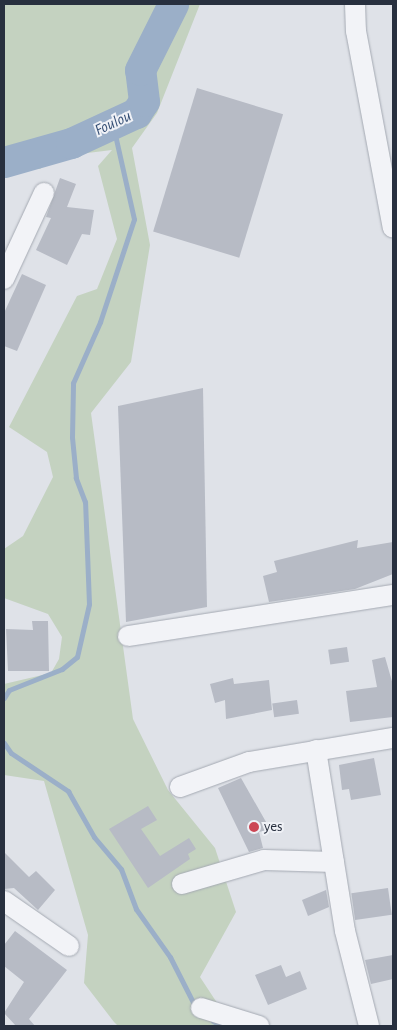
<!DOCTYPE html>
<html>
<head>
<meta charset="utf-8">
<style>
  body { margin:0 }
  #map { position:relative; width:397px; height:1030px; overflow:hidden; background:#dfe2e8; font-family:"Alegreya Sans",sans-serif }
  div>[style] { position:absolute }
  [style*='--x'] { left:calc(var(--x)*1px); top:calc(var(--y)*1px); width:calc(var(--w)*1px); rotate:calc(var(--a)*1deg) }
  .green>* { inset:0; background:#c4d2c0 }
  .stream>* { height:5px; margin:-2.5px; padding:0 2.5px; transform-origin:2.5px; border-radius:2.5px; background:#9bafc8 }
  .river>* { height:31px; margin:-15.5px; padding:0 15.5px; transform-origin:15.5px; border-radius:15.5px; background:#9bafc8 }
  .building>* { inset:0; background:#b7bbc5; transform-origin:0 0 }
  .roads { filter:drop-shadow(0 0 1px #a4a9b2) drop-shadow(0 0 1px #a4a9b2) }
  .street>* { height:20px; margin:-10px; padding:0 10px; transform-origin:10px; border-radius:10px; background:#f2f3f7 }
  .dots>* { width:14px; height:14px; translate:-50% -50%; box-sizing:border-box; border:2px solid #eff1f6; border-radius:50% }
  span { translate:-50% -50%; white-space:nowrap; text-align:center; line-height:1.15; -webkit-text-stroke:4px #eff1f6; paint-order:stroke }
  .poi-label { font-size:15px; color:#28303f }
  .left { translate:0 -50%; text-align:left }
  .water-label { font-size:16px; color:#334d73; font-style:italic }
  .frame { position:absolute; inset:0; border:5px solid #28303f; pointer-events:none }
</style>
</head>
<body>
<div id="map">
  <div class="green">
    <i style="clip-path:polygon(4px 4px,200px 4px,157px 113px,132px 148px,150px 245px,131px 362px,91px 413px,133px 719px,168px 790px,215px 848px,236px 912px,200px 977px,229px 1021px,250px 1026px,118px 1026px,114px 1022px,84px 983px,88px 935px,44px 781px,4px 775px,4px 684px,51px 673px,59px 659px,62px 637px,48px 614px,4px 598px,4px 549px,23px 536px,53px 477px,47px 452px,9px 427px,77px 296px,97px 289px,117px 239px,98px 166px,112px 150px,55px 157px,40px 169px,16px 166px,4px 171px)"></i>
  </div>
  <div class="stream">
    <i style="--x:4;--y:698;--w:9;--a:-58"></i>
    <i style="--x:9;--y:690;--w:57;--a:-21.6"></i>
    <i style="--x:62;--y:669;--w:19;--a:-39"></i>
    <i style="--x:77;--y:657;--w:54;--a:-77.2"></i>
    <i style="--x:89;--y:604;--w:102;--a:-92.2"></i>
    <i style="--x:85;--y:502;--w:26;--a:-111"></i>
    <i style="--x:76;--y:478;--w:41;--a:-95.6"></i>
    <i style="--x:72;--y:437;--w:54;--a:-88.9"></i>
    <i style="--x:73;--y:383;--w:67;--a:-66.1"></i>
    <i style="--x:100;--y:322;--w:108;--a:-71.7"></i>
    <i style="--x:134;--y:219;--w:95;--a:-102.7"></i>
    <i style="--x:4;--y:743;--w:12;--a:55"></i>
    <i style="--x:11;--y:753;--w:69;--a:33.7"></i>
    <i style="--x:68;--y:791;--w:53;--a:60.5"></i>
    <i style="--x:94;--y:837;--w:42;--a:49.8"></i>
    <i style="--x:121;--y:869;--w:43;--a:69.4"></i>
    <i style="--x:136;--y:909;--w:59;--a:54.7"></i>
    <i style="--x:170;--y:957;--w:57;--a:63"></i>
    <i style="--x:213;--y:1021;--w:11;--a:27"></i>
  </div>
  <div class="river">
    <i style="--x:4;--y:162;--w:70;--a:-15.8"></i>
    <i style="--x:71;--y:143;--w:72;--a:-24.8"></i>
    <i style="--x:136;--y:113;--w:14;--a:-56"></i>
    <i style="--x:144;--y:101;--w:31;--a:-97"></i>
    <i style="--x:140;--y:70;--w:74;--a:-63.4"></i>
  </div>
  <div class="building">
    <i style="left:197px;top:88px;width:90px;height:150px;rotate:17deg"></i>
    <i style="clip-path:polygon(60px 178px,76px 184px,67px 207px,94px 210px,90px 235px,82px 234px,67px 265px,36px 250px,51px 218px,46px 217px)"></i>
    <i style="clip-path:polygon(22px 274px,46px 285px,17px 351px,4px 346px,4px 313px)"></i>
    <i style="clip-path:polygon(203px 388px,207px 607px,126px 622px,118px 406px)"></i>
    <i style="clip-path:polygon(358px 540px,357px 548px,393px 542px,393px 574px,355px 589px,269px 602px,263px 576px,277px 572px,274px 561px)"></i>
    <i style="clip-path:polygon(32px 621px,48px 621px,49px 671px,8px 671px,6px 629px,33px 630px)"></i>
    <i style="left:347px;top:647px;width:15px;height:19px;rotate:82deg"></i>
    <i style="clip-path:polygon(385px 657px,393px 685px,393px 717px,350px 722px,346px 691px,377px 687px,372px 660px)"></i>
    <i style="clip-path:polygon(233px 678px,234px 684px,269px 680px,272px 710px,226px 719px,225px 700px,215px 703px,210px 684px)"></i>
    <i style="left:297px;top:700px;width:14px;height:25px;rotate:82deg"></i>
    <i style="clip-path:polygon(374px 758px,381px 795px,351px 800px,349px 789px,342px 790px,339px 765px)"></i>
    <i style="clip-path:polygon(241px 778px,270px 829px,259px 832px,263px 848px,249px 852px,218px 788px)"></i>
    <i style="clip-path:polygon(148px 806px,157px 820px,141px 829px,160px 856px,189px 838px,196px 849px,188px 854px,190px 859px,148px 888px,109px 829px)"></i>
    <i style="clip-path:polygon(4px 852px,29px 877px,36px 871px,55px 890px,38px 910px,14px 888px,4px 889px)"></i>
    <i style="left:388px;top:888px;width:27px;height:37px;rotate:82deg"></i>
    <i style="clip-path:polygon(326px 890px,329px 907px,308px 916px,302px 900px)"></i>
    <i style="clip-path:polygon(15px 931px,67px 970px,29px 1019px,35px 1026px,16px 1026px,4px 1013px,24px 982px,4px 966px,4px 945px)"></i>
    <i style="clip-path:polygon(393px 955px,393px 979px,371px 984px,365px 960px)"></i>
    <i style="clip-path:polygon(281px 965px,286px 977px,300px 971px,307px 989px,268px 1005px,255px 975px)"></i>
  </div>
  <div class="roads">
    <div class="street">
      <i style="--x:355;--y:4;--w:27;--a:88"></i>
      <i style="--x:356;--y:31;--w:200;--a:79.4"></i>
      <i style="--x:4;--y:279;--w:95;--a:-65.1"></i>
      <i style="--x:128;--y:636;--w:268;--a:-8.8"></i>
      <i style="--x:316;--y:750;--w:183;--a:80.9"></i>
      <i style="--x:345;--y:931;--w:98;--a:75.8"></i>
      <i style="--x:180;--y:787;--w:73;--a:-19.9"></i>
      <i style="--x:249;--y:762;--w:146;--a:-9.5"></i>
      <i style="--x:182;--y:884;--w:85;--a:-16.3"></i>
      <i style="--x:264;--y:860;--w:70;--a:1.6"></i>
      <i style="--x:4;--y:901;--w:79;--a:34.7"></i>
      <i style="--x:201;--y:1008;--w:61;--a:17.2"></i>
    </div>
  </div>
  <div class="dots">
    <i style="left:254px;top:827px;background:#cc4654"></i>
  </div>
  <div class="poi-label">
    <span class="left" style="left:264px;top:827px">yes</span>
  </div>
  <div class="water-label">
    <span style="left:113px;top:123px;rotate:-25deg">Foulou</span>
  </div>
  <div class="frame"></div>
</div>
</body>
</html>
